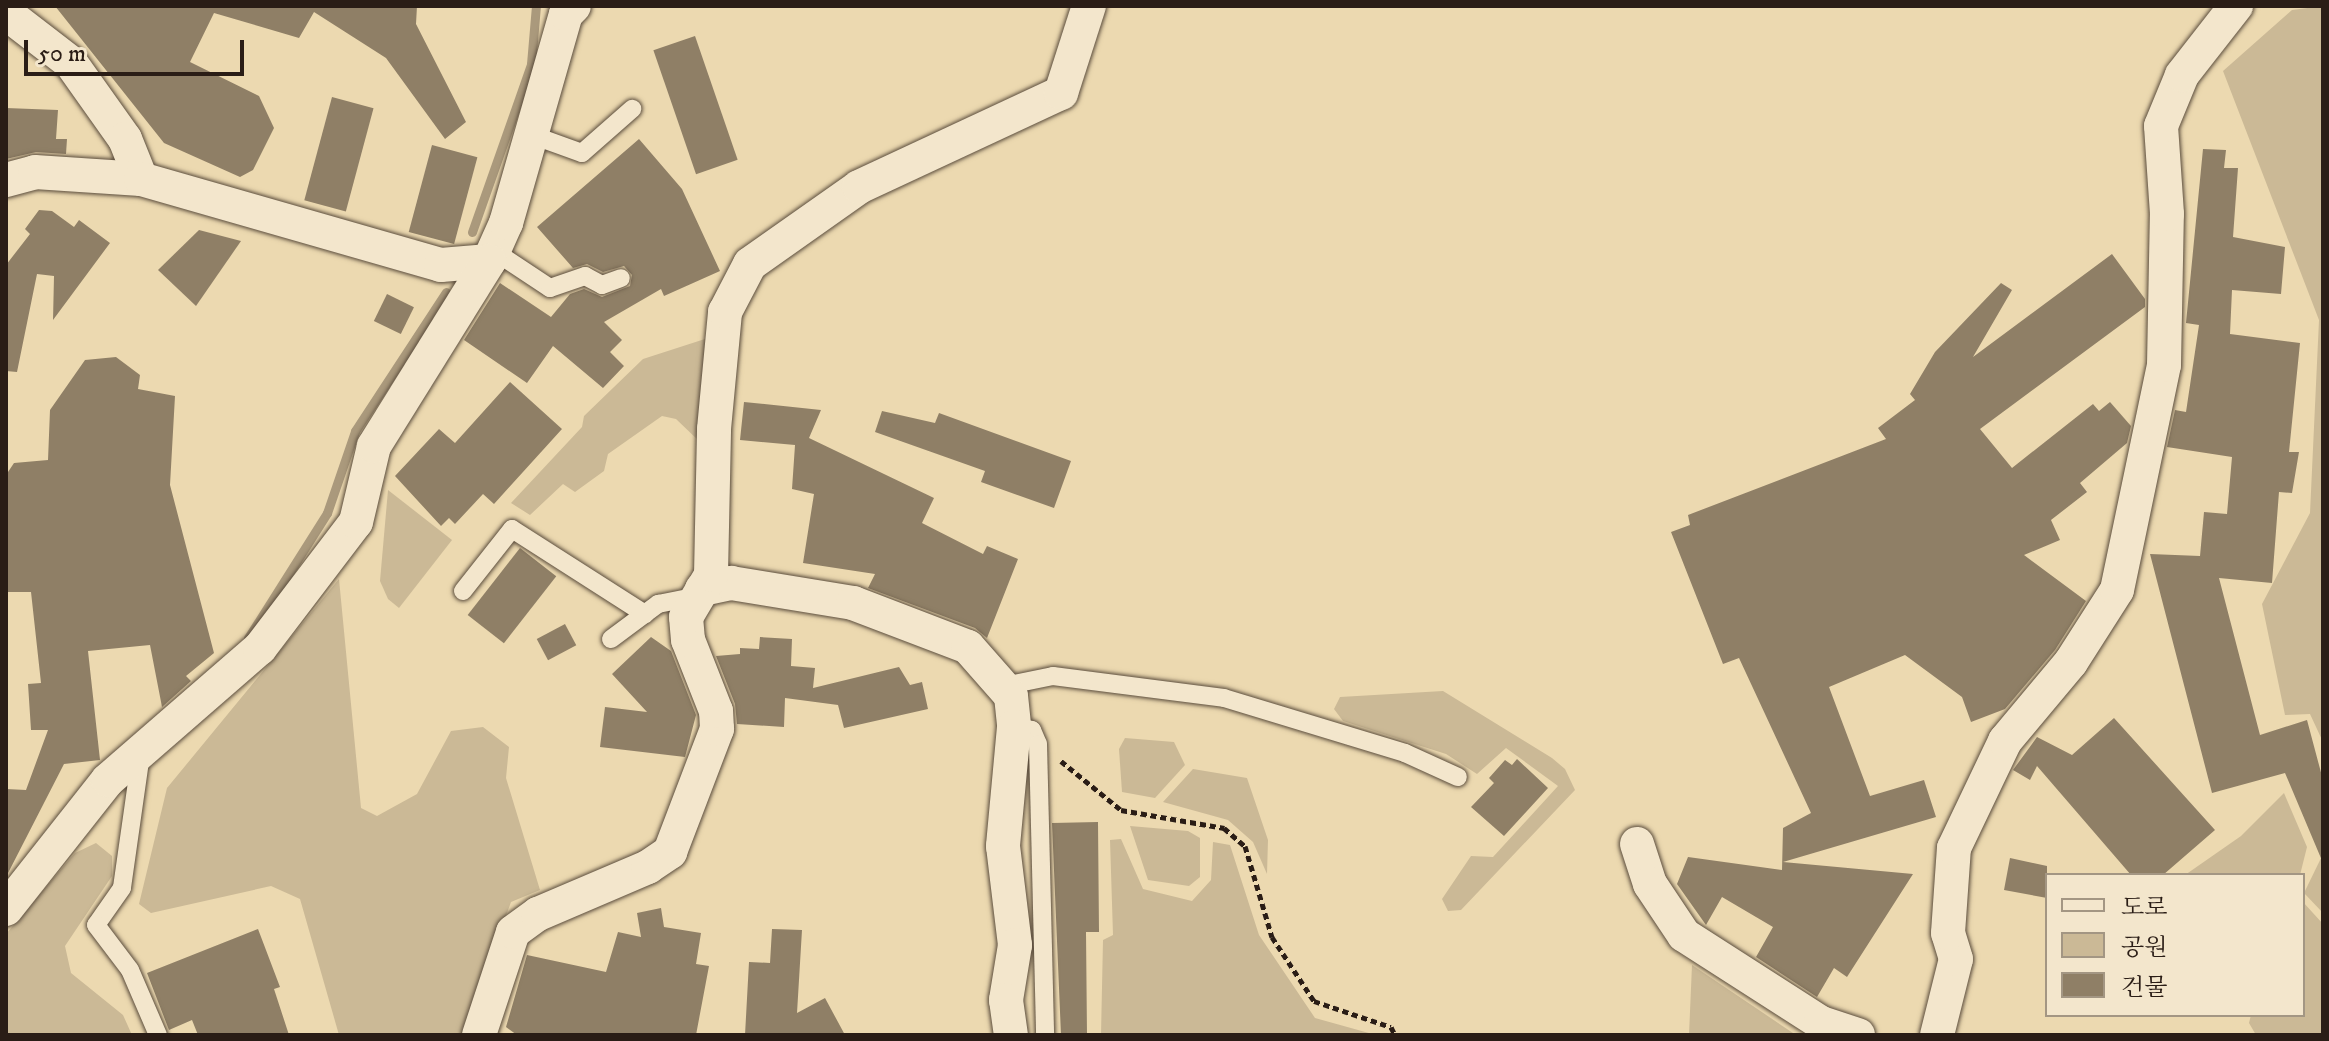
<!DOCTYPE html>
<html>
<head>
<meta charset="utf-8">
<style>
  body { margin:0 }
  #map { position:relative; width:2329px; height:1041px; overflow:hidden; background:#ecd9b0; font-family:"IM FELL DW Pica","Noto Serif KR",serif }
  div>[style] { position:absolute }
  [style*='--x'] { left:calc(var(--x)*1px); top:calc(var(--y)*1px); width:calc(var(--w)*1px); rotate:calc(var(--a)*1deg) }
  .green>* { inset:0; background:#cbb996 }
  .stream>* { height:9px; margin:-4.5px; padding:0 4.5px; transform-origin:4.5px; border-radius:4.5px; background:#aa997c }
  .building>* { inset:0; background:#8f7f66; transform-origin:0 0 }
  .path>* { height:5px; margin-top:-2.5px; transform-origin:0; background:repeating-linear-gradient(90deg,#2a1d16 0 6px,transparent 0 10px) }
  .roads { filter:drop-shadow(0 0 2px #5a4c3c) drop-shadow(0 0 2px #5a4c3c) }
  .lane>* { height:18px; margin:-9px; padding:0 9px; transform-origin:9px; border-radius:9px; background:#f3e6cc }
  .street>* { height:34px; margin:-17px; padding:0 17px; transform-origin:17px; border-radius:17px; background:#f3e6cc }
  span { translate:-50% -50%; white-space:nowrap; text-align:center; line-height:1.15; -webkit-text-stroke:6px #f3e6cc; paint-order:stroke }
  .frame { position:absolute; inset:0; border:8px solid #2a1d16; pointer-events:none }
  .legend { position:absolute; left:2045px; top:873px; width:260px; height:144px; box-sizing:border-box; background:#f3e6cc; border:2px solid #a39683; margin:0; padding:10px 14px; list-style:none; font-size:24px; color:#2a1d16 }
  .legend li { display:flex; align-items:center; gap:16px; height:40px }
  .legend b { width:40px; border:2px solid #a39683 }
  .scale { position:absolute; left:24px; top:40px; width:220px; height:36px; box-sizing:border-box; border:4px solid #2a1d16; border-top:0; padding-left:10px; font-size:24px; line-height:28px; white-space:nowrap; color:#2a1d16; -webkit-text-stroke:6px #f3e6cc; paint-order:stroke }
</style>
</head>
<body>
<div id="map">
  <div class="green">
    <i style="clip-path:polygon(2323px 6px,2323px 742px,2310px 714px,2285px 715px,2262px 604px,2310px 513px,2319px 320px,2223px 71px,2292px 10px)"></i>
    <i style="clip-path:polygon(708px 338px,700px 442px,676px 419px,662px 416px,608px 454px,604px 471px,575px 492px,563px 484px,530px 515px,511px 503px,582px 427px,584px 416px,643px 359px)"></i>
    <i style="clip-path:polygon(388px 490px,452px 540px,399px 608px,388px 599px,380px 581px)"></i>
    <i style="clip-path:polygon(339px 579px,361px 808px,377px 816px,417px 794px,451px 731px,483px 727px,509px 747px,506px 778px,540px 890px,511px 902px,462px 1035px,339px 1035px,300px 899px,271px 886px,151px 913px,139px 904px,167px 788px)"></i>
    <i style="clip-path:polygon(1443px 691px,1552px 758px,1565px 769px,1575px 790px,1461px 910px,1448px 911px,1442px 899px,1471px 856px,1493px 857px,1558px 786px,1506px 748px,1477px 774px,1446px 754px,1343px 721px,1334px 709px,1340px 697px)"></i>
    <i style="clip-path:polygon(1125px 738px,1174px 742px,1185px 765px,1155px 798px,1122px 792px,1119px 749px)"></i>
    <i style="clip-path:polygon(1193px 769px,1247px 778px,1268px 840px,1267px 874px,1253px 842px,1228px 820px,1163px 802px)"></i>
    <i style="clip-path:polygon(2284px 793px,2307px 847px,2300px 875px,2185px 875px,2241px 836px)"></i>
    <i style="clip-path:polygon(1130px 826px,1188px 831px,1200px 838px,1200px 877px,1189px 886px,1148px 880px)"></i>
    <i style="clip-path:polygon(1121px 839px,1143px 889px,1192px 901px,1211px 880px,1213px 842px,1230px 845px,1259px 935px,1315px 1018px,1376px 1035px,1101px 1035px,1103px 940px,1113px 935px,1110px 840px)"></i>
    <i style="clip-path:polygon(96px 843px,112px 856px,112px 876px,65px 946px,71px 973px,123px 1015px,132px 1035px,6px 1035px,6px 934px,75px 853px)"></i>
    <i style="clip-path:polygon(2323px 854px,2323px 913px,2304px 893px)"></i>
    <i style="clip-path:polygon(2303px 902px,2323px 924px,2323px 1034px,2256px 1035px,2249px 1023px,2251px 1015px,2303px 1015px)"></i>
    <i style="clip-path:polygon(1692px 965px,1796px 1035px,1689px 1035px)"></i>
  </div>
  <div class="stream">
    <i style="--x:472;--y:232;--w:178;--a:-70.6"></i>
    <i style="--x:531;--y:64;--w:58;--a:-85.1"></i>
    <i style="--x:248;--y:638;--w:148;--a:-57.7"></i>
    <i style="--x:327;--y:513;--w:87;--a:-71.1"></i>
    <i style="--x:355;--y:431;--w:166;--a:-56.8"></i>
  </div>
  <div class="building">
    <i style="clip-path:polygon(55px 6px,417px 6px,416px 24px,466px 122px,445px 139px,386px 58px,314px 12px,299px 38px,214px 13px,190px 62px,259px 96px,274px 128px,253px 170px,240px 177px,164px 143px)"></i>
    <i style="left:695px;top:36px;width:131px;height:44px;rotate:71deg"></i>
    <i style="left:332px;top:97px;width:43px;height:107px;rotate:15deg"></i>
    <i style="clip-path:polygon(6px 108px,58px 110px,56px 139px,67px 139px,66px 154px,36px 152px,6px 159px)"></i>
    <i style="clip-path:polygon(639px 139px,682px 189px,720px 271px,664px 296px,661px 289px,604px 322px,622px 340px,610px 352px,624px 366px,603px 388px,553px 346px,527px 383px,464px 340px,500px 283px,551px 317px,570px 294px,584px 289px,602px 297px,630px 286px,632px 275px,624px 266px,603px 272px,587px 264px,573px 268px,537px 227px)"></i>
    <i style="left:432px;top:145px;width:47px;height:90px;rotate:15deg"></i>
    <i style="clip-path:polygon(2203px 149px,2226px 150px,2224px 168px,2238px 168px,2233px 237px,2285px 247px,2281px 294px,2232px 290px,2230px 334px,2300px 343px,2289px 452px,2299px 452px,2292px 493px,2279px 492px,2272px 583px,2219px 578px,2260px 735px,2307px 720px,2323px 780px,2323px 863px,2285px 773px,2212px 793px,2150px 554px,2200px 556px,2204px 512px,2227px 514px,2232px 457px,2167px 447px,2175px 410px,2186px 412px,2199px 325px,2186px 323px)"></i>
    <i style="clip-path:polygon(39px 210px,52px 211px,74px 227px,79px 220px,110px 243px,53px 320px,54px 276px,37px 274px,17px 372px,6px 371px,6px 265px,30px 234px,25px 229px)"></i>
    <i style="clip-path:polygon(199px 230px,241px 241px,196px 306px,158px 270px)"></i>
    <i style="clip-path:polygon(2112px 254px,2145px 299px,2145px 307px,1980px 429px,2012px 468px,2093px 404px,2099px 411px,2110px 402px,2131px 426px,2127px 443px,2080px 483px,2087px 492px,2051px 520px,2060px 540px,2024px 555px,2086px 601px,2055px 650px,2005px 709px,1971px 722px,1962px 697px,1905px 655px,1829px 687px,1870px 796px,1924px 780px,1936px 817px,1783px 862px,1913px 874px,1847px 977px,1834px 968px,1817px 997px,1756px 957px,1773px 927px,1722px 897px,1706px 925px,1677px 884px,1688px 857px,1782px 870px,1783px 828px,1811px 813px,1739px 658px,1723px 664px,1671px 532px,1690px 525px,1688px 515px,1886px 439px,1878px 428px,1915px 400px,1910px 394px,1935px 352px,2001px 283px,2012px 290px,1973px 357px)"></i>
    <i style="left:387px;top:294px;width:30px;height:30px;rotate:26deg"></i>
    <i style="clip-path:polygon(116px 357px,140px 375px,138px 389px,175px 396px,170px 485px,214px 653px,186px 676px,191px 681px,162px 707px,150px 645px,88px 651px,100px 760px,64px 764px,6px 877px,6px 789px,26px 790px,48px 730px,31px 730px,28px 684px,41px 683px,31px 592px,6px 592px,6px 475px,14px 463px,48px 460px,50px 410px,85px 360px)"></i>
    <i style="clip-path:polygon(510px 382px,562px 429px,494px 504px,483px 494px,455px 524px,449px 518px,441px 526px,395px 476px,439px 429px,455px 443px)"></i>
    <i style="clip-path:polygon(744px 402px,821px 410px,809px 438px,934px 498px,922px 523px,983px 554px,987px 546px,1018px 559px,987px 638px,975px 628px,868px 588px,875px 574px,803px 563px,814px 494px,792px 489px,795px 445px,740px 440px)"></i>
    <i style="clip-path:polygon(882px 411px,935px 423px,939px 413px,1071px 461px,1054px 508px,981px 482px,985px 471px,875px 432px)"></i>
    <i style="left:520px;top:548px;width:46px;height:85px;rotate:38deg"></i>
    <i style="left:565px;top:624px;width:24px;height:32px;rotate:62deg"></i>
    <i style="clip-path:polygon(651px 637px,671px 651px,696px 715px,685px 757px,600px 747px,605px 707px,647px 712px,612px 674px)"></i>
    <i style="clip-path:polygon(760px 637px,792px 639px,791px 666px,815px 668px,813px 688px,899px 667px,910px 685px,922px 682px,928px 709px,844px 728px,838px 705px,785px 698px,784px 727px,737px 724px,735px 704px,716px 656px,740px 654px,740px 648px,759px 649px)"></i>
    <i style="clip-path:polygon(2114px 718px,2215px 830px,2163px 875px,2131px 875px,2037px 766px,2030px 780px,2013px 770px,2037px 737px,2072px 755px)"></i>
    <i style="clip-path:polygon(1517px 759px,1548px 788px,1504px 836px,1471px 807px,1494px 783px,1489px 778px,1505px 760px,1512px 765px)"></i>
    <i style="clip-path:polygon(1098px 822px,1099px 932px,1086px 932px,1087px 1035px,1061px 1035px,1052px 823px)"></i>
    <i style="clip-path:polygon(2010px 858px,2047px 866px,2047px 898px,2004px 890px)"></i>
    <i style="clip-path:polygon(661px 908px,664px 927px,701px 933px,696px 964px,709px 966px,696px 1035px,517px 1035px,506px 1027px,527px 955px,606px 972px,618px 932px,641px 937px,637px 913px)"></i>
    <i style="clip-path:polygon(258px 929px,280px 987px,274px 989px,289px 1035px,198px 1035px,192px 1020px,169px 1030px,147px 973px)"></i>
    <i style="clip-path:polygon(772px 929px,802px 930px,797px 1013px,825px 998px,845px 1035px,745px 1035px,749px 962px,770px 963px)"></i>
  </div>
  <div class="path">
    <i style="--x:1061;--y:761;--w:77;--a:39.2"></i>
    <i style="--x:1121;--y:810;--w:105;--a:9.9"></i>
    <i style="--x:1224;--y:828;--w:28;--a:41"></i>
    <i style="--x:1245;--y:846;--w:95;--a:73.5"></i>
    <i style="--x:1272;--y:937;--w:77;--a:56.7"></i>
    <i style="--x:1314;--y:1001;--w:81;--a:18.7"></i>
    <i style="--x:1391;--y:1027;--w:9;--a:63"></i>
  </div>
  <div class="roads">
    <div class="lane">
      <i style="--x:532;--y:135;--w:53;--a:19.8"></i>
      <i style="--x:582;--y:153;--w:67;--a:-41.3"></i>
      <i style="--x:494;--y:251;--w:67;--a:33.5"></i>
      <i style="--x:550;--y:288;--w:37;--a:-19"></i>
      <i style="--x:585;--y:276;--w:19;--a:28"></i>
      <i style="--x:602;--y:285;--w:20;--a:-20"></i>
      <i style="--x:463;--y:591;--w:79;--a:-51.7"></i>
      <i style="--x:512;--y:529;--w:158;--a:32.6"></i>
      <i style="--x:611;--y:639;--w:59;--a:-36.7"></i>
      <i style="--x:658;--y:604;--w:41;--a:-11.3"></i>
      <i style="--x:1004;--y:686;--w:50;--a:-11.5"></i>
      <i style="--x:1053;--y:676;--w:172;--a:7.3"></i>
      <i style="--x:1224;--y:698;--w:189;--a:16.9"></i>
      <i style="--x:1405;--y:753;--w:58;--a:24.4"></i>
      <i style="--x:1014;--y:727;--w:18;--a:9"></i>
      <i style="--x:1032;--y:730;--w:15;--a:67"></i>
      <i style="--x:1038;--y:744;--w:291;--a:88.6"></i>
      <i style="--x:141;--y:754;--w:135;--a:98.1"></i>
      <i style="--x:122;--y:888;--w:45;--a:125.1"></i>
      <i style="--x:96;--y:925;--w:56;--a:52.9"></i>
      <i style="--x:130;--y:970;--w:71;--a:66.7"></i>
    </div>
    <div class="street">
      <i style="--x:6;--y:13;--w:82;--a:37.6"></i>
      <i style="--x:71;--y:63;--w:93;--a:54.6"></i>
      <i style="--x:125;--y:139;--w:43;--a:68.2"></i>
      <i style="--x:6;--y:180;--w:30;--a:-15"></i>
      <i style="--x:35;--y:172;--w:106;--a:3.8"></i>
      <i style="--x:141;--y:179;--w:312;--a:16"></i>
      <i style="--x:441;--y:265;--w:48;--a:-4.8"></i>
      <i style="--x:489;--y:261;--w:42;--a:-65.9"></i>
      <i style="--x:506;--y:223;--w:217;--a:-74"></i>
      <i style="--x:566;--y:14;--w:11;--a:-45"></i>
      <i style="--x:702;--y:589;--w:30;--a:-12"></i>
      <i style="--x:731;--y:583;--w:124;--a:9.3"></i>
      <i style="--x:853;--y:603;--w:123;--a:20.9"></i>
      <i style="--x:968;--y:647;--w:65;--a:48.7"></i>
      <i style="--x:1011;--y:696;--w:31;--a:84"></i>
      <i style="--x:1014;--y:727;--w:120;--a:95.3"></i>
      <i style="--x:1003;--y:846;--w:100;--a:83.1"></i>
      <i style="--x:1015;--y:945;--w:56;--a:99.3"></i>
      <i style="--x:1006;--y:1000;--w:35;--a:82"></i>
      <i style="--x:1637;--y:844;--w:42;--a:72"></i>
      <i style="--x:1650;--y:884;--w:61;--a:56.3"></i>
      <i style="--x:1684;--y:935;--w:163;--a:32.7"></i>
      <i style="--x:1821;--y:1023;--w:39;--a:18"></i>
      <i style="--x:6;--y:909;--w:164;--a:-51.7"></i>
      <i style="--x:108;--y:780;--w:201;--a:-41"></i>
      <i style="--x:260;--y:648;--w:158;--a:-52.7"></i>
      <i style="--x:356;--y:522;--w:78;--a:-76.7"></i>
      <i style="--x:374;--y:446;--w:218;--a:-58.1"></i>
      <i style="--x:479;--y:1035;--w:108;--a:-71.7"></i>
      <i style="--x:513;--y:932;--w:31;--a:-36"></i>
      <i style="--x:538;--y:914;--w:120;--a:-23.1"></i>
      <i style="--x:648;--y:867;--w:27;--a:-34"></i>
      <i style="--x:670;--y:852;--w:132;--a:-69.1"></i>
      <i style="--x:717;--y:729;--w:18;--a:-93"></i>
      <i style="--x:716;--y:711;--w:76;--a:-111.5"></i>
      <i style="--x:688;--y:640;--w:23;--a:-95"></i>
      <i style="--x:686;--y:617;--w:49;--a:-59.2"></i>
      <i style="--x:711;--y:575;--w:146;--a:-88.8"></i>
      <i style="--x:714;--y:429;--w:118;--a:-84.6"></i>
      <i style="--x:725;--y:312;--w:54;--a:-62.5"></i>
      <i style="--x:750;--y:264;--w:133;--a:-35.2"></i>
      <i style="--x:859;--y:187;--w:223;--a:-25"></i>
      <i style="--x:1061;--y:93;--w:91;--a:-72.2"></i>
      <i style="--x:1937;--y:1035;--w:78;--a:-76"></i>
      <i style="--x:1956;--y:959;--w:27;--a:-107"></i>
      <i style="--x:1948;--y:933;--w:85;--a:-86"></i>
      <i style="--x:1954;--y:848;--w:119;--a:-64.5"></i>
      <i style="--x:2005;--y:741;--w:103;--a:-50.1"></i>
      <i style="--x:2071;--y:662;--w:85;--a:-57.4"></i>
      <i style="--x:2117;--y:590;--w:230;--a:-78.2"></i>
      <i style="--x:2164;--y:365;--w:151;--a:-88.9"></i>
      <i style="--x:2167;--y:214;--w:88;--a:-93.9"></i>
      <i style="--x:2161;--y:126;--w:55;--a:-67.6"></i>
      <i style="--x:2182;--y:75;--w:88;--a:-52"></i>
    </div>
  </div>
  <div class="frame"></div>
  <ul class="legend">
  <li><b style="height:10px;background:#f3e6cc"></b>도로</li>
  <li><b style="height:22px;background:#cbb996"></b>공원</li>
  <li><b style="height:22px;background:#8f7f66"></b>건물</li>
  </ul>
  <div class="scale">50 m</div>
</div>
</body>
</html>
